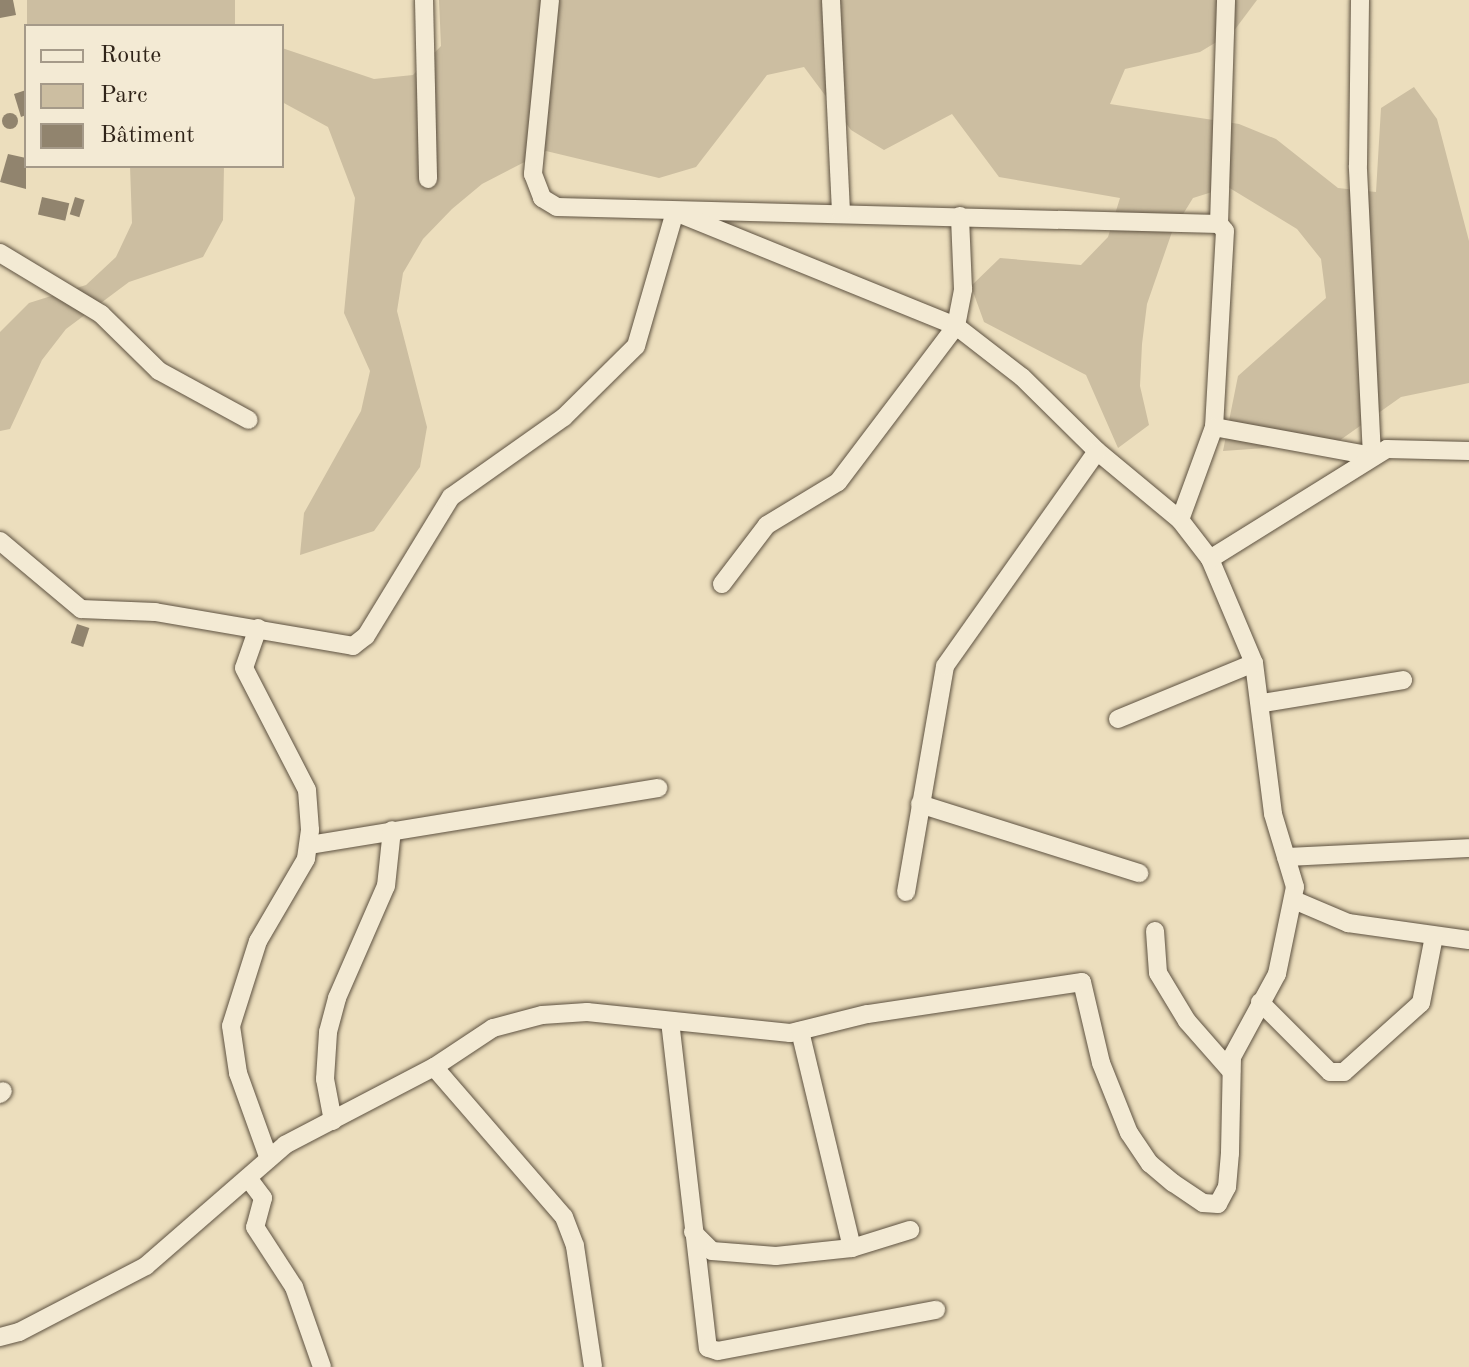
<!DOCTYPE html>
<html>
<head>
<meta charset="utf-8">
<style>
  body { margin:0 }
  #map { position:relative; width:1469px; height:1367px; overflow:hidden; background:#ecdebd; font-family:"Old Standard TT",serif }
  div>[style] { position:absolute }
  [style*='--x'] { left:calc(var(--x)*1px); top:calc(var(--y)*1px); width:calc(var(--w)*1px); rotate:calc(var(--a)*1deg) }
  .green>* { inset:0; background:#ccbea1; transform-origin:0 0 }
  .building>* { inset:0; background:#91846e; transform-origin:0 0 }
  .round { border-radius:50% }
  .roads { filter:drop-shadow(0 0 2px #5e5241) drop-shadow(0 0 2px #5e5241) }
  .minor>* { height:18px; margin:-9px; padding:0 9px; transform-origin:9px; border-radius:9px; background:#f3ead4 }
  span { translate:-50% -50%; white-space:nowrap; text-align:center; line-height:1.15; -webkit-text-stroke:6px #f3ead4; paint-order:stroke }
  .legend { position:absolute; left:24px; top:24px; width:260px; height:144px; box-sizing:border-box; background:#f3ead4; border:2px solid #a59a89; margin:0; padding:10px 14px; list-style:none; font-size:24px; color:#2f2318 }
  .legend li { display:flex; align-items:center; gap:16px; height:40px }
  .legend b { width:40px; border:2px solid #a59a89 }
</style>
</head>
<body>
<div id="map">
  <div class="green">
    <i style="left:27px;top:0;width:208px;height:26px"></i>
    <i style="clip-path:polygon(439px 0,1257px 0,1233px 32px,1200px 52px,1125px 69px,1110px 104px,1239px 124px,1276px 139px,1338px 188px,1376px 192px,1381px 108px,1414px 87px,1437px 119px,1469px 241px,1469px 383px,1401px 397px,1336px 443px,1223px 451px,1238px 376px,1326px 298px,1321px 259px,1297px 229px,1228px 187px,1193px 198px,1172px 232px,1147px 304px,1142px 344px,1140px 386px,1149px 425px,1118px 448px,1086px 375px,984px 322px,971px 286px,1000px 258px,1081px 265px,1108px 237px,1120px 198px,999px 177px,952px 114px,884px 150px,851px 130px,804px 67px,767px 75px,696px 167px,659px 178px,546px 151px,482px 184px,452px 209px,423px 239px,403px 273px,397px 311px,427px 427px,420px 467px,374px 531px,300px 555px,304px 513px,361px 411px,370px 371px,344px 313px,355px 198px,328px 127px,282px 102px,282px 48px,374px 79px,413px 75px,441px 46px)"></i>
    <i style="clip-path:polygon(130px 166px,224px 166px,223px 220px,203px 257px,129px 282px,66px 329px,42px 360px,10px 429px,0 431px,0 332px,29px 303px,86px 285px,116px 257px,132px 223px)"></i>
  </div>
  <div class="building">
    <i style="clip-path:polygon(0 0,13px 0,16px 15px,0 18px)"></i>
    <i style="clip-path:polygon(26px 90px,26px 115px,21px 117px,14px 94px)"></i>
    <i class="round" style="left:2px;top:113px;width:16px;height:16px"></i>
    <i style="clip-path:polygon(8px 154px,26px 158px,26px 189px,0 182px)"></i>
    <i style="left:42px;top:197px;width:28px;height:18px;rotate:13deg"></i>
    <i style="left:75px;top:197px;width:10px;height:18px;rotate:17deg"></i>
    <i style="left:77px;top:624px;width:13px;height:20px;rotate:18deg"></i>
  </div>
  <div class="roads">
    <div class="minor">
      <i style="--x:424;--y:0;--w:179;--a:88.7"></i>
      <i style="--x:550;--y:0;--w:175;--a:95.6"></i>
      <i style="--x:533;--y:174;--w:26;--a:69"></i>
      <i style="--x:542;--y:198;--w:17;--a:31"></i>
      <i style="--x:557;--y:207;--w:662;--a:1.47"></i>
      <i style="--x:1219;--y:224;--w:9;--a:49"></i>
      <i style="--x:1225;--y:231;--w:196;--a:93.2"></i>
      <i style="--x:1214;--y:427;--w:99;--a:110.1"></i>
      <i style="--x:831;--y:0;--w:214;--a:87.3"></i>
      <i style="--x:1219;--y:224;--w:224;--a:-88.2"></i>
      <i style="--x:0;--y:253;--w:118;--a:31.1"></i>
      <i style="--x:101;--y:314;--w:81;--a:44.5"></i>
      <i style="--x:159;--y:371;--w:102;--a:28.6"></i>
      <i style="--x:1214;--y:427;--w:161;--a:10.4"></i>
      <i style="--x:1372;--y:456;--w:291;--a:-92.8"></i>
      <i style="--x:1358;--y:165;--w:165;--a:-89.3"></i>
      <i style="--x:0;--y:541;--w:106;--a:40"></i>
      <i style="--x:81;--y:609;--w:74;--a:2.3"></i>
      <i style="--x:155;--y:612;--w:201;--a:9.7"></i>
      <i style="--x:353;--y:646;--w:16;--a:-38"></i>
      <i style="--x:366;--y:636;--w:163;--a:-58.6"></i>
      <i style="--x:451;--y:497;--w:138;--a:-35.3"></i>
      <i style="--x:564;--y:417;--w:101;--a:-44.6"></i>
      <i style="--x:636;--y:346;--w:140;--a:-73.8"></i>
      <i style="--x:675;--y:212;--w:303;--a:22.1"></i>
      <i style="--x:956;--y:326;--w:83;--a:37.7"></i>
      <i style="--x:1022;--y:377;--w:105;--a:44.6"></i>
      <i style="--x:1097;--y:451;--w:108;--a:39.7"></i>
      <i style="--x:1180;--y:520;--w:49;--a:52.4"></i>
      <i style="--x:1210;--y:559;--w:113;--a:67.1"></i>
      <i style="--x:1254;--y:663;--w:152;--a:82.8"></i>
      <i style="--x:1273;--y:814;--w:76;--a:73.2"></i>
      <i style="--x:1295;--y:887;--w:89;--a:101.7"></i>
      <i style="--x:1277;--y:974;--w:94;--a:118.5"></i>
      <i style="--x:1232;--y:1057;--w:96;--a:91.2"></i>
      <i style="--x:1230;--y:1153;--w:34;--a:95"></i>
      <i style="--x:1227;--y:1187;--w:19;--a:118"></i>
      <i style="--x:1218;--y:1204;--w:15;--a:-176"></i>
      <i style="--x:1203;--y:1203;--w:36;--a:-146"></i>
      <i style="--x:1173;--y:1183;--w:30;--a:-140"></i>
      <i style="--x:1150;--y:1164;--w:37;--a:-124"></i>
      <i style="--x:1129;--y:1133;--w:75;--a:-111.8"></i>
      <i style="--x:1101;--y:1063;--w:83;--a:-103.2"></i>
      <i style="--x:1082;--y:982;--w:217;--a:171.5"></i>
      <i style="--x:867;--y:1014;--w:79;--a:166.1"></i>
      <i style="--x:790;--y:1033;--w:204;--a:-174.1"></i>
      <i style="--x:587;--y:1012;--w:45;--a:176.2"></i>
      <i style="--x:542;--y:1015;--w:51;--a:165.1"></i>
      <i style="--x:493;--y:1028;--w:71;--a:146.5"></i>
      <i style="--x:434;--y:1067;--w:168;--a:152.4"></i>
      <i style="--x:285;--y:1145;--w:184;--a:139"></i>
      <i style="--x:146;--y:1266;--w:143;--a:152.5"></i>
      <i style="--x:19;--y:1332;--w:20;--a:165"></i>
      <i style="--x:1210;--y:559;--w:208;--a:-31.9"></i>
      <i style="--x:1387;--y:449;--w:82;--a:1.4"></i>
      <i style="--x:722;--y:584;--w:74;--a:-52.7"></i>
      <i style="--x:767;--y:525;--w:83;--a:-31.2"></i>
      <i style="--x:838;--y:482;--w:196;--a:-52.9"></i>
      <i style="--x:956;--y:326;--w:38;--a:-79"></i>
      <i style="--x:963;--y:289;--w:73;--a:-92.4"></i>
      <i style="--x:258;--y:628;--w:42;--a:109.3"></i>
      <i style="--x:244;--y:668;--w:137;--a:62.7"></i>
      <i style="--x:307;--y:790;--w:40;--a:85.7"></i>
      <i style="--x:310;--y:830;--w:29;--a:98"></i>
      <i style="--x:306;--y:859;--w:95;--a:120.3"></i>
      <i style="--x:258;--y:941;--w:89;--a:107.6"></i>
      <i style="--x:231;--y:1026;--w:48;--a:81.5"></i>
      <i style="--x:238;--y:1073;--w:91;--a:70.2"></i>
      <i style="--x:1263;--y:703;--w:142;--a:-9.3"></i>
      <i style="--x:1118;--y:719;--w:147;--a:-22.4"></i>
      <i style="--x:920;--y:804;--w:230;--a:17.5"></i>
      <i style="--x:310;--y:845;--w:353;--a:-9.3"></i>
      <i style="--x:1286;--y:857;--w:183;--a:-2.8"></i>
      <i style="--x:906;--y:892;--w:229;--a:-80.2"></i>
      <i style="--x:945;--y:666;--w:263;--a:-54.7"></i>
      <i style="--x:1294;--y:900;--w:59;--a:23.1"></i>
      <i style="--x:1348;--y:923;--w:122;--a:8"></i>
      <i style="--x:1155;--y:931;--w:42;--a:85.9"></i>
      <i style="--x:1158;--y:973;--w:56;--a:58.9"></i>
      <i style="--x:1187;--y:1021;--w:67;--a:48.7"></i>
      <i style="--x:1260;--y:1002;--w:99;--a:45"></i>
      <i style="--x:1330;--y:1072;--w:14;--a:0"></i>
      <i style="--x:1344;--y:1072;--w:103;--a:-41.9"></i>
      <i style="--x:1421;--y:1003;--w:68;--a:-79"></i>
      <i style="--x:670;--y:1021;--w:329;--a:83.4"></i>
      <i style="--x:708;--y:1348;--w:10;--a:17"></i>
      <i style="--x:718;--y:1351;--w:222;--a:-10.7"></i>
      <i style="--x:800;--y:1031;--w:223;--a:76.5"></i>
      <i style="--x:434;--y:1067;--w:198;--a:49.1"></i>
      <i style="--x:564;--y:1217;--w:31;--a:69"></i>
      <i style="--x:575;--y:1246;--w:122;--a:81.5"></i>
      <i style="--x:0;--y:1094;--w:4;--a:-45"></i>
      <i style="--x:333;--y:1121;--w:43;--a:-100.8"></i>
      <i style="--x:325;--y:1079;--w:47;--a:-86.3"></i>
      <i style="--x:328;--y:1032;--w:35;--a:-75"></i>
      <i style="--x:337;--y:998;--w:122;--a:-66.4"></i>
      <i style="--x:386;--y:886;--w:56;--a:-83.9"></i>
      <i style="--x:248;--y:1178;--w:25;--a:53"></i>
      <i style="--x:263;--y:1198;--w:30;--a:105"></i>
      <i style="--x:255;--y:1227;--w:72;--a:57"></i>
      <i style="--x:294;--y:1287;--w:85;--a:70.7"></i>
      <i style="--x:693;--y:1232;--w:27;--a:45"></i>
      <i style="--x:712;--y:1251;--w:64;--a:4.5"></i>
      <i style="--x:776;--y:1256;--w:76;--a:-6"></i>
      <i style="--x:852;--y:1248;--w:61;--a:-17.2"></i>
    </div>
  </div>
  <ul class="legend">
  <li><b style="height:10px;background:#f3ead4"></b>Route</li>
  <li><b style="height:22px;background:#ccbea1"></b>Parc</li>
  <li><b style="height:22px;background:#91846e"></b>Bâtiment</li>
  </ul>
</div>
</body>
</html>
